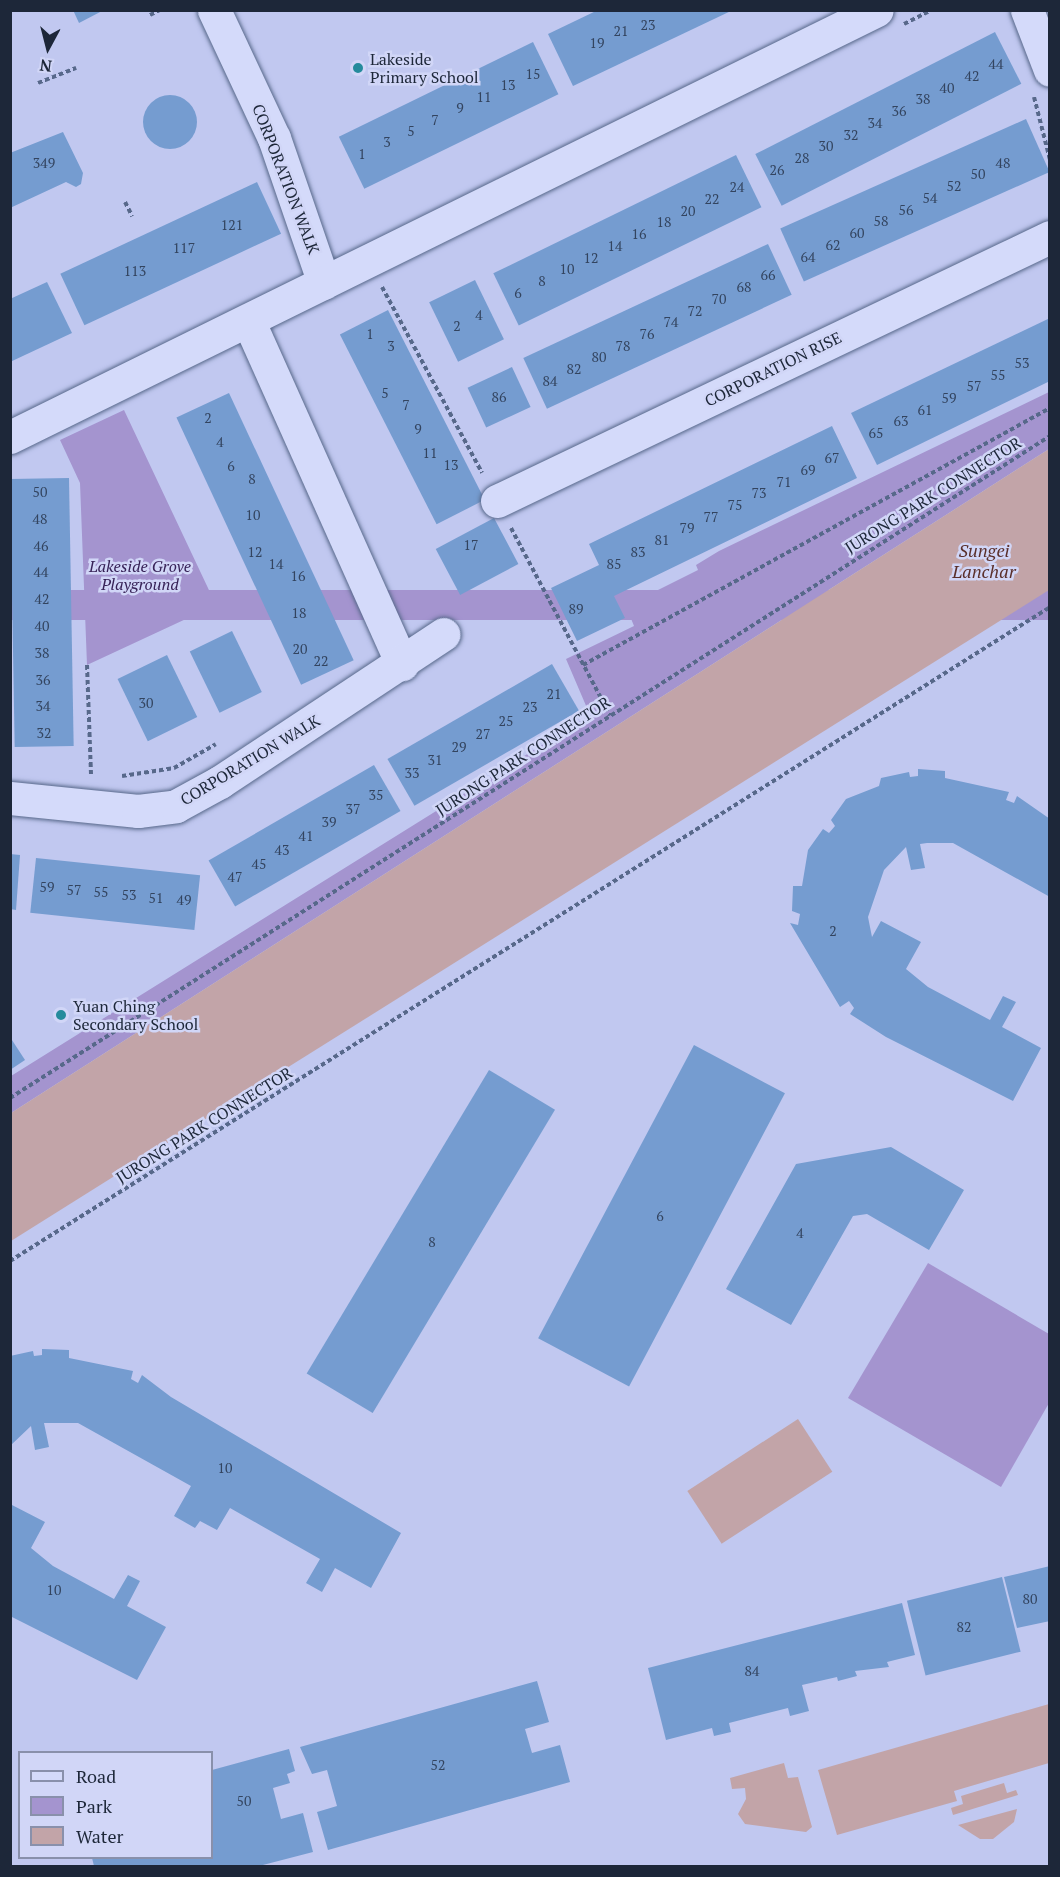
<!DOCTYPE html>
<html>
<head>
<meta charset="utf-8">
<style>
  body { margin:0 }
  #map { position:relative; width:1060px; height:1877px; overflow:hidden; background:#c1c8f0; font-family:"PT Serif",serif }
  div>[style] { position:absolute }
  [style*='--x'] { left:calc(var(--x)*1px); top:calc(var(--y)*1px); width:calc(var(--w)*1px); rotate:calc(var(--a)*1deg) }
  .green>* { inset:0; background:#a494cf; transform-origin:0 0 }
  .water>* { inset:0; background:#c2a4a8; transform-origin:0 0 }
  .building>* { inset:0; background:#759cd0; transform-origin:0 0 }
  .round { border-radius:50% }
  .path>* { height:4px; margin-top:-2px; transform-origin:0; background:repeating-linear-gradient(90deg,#57688a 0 4.5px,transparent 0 7.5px) }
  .roads { filter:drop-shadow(0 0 2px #57688a) drop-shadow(0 0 2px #57688a) }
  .minor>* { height:33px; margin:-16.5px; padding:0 16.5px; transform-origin:16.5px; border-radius:16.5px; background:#d4dafa }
  .dots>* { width:16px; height:16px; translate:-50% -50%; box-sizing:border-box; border:3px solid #d1d6f7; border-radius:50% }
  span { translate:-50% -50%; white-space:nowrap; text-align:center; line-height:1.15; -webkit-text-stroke:5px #d1d6f7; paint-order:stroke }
  .number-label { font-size:14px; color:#33445f }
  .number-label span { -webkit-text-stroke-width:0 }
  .poi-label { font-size:16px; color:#1d2739 }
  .left { translate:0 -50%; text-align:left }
  .street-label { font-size:16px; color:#1d2739 }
  .park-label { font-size:16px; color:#372257; font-style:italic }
  .water-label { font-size:18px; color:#5a2f2b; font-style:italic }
  .frame { position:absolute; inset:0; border:12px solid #1d2739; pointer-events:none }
  .legend { position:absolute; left:18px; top:1751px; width:195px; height:108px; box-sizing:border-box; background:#d1d6f7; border:2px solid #8990ab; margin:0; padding:8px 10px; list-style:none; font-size:18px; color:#1d2739 }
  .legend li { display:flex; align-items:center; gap:12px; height:30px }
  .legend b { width:30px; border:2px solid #8990ab }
  .north { position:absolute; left:18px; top:18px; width:60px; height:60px; -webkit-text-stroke:4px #d1d6f7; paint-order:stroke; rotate:187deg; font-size:16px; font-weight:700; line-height:24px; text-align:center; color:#1d2739 }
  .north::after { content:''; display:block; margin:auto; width:21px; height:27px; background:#1d2739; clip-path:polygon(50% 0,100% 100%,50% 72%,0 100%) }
</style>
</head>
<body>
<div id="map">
  <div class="green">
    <i style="clip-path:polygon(1049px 392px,1049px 449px,11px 1113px,11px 1076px,590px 715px,566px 659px,634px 626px,626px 606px,698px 570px,696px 565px,719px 551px)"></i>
    <i style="clip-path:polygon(124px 410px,216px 605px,87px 665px,80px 483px,60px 440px)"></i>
    <i style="left:1049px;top:590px;width:30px;height:1226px;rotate:90deg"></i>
    <i style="clip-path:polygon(928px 1263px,1049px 1334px,1049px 1403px,1001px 1487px,848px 1398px)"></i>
  </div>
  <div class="water">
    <i style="clip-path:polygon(1049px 449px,1049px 590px,11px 1241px,11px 1113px)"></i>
    <i style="left:798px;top:1419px;width:63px;height:132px;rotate:57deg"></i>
    <i style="clip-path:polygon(1049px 1704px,1049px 1763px,954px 1791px,957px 1801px,837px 1835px,818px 1770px)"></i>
    <i style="clip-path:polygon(784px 1763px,788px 1778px,798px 1777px,812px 1827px,806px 1832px,745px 1824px,738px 1814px,746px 1799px,745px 1788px,732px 1789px,730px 1778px)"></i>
    <i style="clip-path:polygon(1004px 1783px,1007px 1793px,1016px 1790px,1018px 1795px,953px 1815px,951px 1808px,963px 1804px,961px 1796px)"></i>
    <i style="clip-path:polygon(1017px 1809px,1014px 1822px,993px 1839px,980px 1839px,958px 1825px)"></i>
  </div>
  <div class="building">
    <i style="clip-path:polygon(73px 10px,104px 10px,79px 23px)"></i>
    <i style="clip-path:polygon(598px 10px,733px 10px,573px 86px,548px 34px)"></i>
    <i style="left:995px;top:32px;width:58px;height:269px;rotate:63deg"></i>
    <i style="left:533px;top:42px;width:58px;height:216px;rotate:64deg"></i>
    <i class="round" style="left:143px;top:95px;width:54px;height:54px"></i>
    <i style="left:1026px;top:119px;width:58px;height:269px;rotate:66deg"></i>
    <i style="clip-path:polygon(63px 132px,83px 173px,81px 184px,76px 187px,66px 182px,10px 208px,10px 153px)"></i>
    <i style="left:736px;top:155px;width:58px;height:270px;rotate:64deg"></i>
    <i style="left:257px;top:182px;width:57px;height:217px;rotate:65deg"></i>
    <i style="left:768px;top:244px;width:56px;height:270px;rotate:65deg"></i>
    <i style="left:475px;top:280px;width:66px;height:51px;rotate:64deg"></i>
    <i style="clip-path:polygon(47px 282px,72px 333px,10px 362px,10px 299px)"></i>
    <i style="left:388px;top:310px;width:213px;height:54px;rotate:63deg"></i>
    <i style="clip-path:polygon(1050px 318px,1050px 381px,877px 465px,851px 413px)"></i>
    <i style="left:512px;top:367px;width:44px;height:49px;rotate:65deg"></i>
    <i style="left:229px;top:393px;width:295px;height:58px;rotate:65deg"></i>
    <i style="clip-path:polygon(832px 426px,857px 478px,614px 596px,625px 618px,577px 641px,551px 588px,599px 565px,589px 544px)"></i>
    <i style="left:69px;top:478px;width:268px;height:59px;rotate:89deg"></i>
    <i style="left:494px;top:518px;width:52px;height:66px;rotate:62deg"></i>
    <i style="left:232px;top:631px;width:68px;height:47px;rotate:64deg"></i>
    <i style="left:167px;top:655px;width:69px;height:55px;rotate:64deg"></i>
    <i style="left:552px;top:664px;width:54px;height:190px;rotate:60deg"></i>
    <i style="left:374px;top:765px;width:53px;height:191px;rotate:60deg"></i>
    <i style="clip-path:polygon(918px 769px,945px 771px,945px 778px,1009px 792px,1006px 800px,1014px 803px,1017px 796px,1050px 819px,1050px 897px,953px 843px,927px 843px,920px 844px,925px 868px,911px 870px,906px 847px,884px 870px,868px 917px,872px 937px,881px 921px,921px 942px,906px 969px,928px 987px,990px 1020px,1003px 996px,1016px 1002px,1002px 1027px,1041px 1048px,1013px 1101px,886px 1037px,850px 1014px,854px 1008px,849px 1001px,840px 1007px,790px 923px,798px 925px,800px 914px,792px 911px,793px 886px,802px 886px,808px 850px,823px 829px,829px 833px,835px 826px,831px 820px,846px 799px,879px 786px,881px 778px,909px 772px,910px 777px,918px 776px)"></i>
    <i style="clip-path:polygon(10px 854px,20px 855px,16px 910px,10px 909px)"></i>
    <i style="left:36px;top:858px;width:165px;height:55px;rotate:6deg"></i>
    <i style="clip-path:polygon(10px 1037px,25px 1060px,10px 1070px)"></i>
    <i style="left:694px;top:1045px;width:103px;height:332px;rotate:28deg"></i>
    <i style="left:489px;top:1070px;width:77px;height:354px;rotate:31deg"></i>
    <i style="clip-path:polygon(891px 1147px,964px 1190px,929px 1250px,867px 1214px,853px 1216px,791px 1325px,726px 1289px,796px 1164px)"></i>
    <i style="clip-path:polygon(42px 1349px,69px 1350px,69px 1358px,133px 1371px,131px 1379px,138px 1383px,142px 1375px,171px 1397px,401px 1533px,371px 1588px,335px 1568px,322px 1592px,306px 1583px,320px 1559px,230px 1508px,217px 1530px,200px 1521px,195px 1528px,174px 1516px,191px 1486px,78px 1423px,44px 1423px,49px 1447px,35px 1450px,31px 1426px,10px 1446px,10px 1356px,33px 1351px,34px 1356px,42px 1355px)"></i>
    <i style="clip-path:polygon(10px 1504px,45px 1522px,31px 1548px,53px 1566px,114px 1599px,128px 1575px,140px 1581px,127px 1606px,166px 1627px,137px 1680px,10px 1616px)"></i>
    <i style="clip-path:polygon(1050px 1566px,1050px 1621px,1017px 1628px,1004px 1577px)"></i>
    <i style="left:1002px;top:1577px;width:77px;height:98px;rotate:76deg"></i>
    <i style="clip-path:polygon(902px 1603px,915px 1655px,887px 1662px,889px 1667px,855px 1671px,857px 1676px,838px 1681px,837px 1677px,802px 1685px,809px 1711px,790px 1716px,788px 1708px,729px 1723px,731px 1732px,714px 1736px,712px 1728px,666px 1740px,648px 1668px)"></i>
    <i style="clip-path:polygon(537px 1681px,549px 1722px,525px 1729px,532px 1753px,560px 1745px,570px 1782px,328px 1850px,317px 1812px,337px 1806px,327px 1770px,312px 1774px,300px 1747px)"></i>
    <i style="clip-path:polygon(289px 1749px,295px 1771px,287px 1774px,290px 1783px,273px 1788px,281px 1819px,303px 1813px,313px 1852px,259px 1866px,94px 1866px,92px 1858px,212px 1858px,212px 1770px)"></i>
  </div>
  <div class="path">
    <i style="--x:150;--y:15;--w:11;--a:-27"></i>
    <i style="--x:904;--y:24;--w:31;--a:-27"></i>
    <i style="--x:38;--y:83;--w:41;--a:-21.5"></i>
    <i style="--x:1034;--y:97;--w:65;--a:75.7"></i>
    <i style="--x:125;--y:202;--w:16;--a:63"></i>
    <i style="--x:382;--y:287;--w:211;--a:61.7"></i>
    <i style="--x:511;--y:528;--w:212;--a:62.1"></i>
    <i style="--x:87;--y:665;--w:110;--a:87.9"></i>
    <i style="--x:583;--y:665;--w:533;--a:-28.82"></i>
    <i style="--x:122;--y:776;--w:53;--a:-8.7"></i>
    <i style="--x:174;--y:768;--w:48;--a:-29.7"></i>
    <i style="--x:10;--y:1098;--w:1233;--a:-32.48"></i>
    <i style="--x:10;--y:1261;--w:1229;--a:-32.16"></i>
  </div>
  <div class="roads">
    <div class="minor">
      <i style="--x:214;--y:10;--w:141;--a:64.9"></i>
      <i style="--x:274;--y:138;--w:153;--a:71"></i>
      <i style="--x:1027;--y:10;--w:64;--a:69"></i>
      <i style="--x:249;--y:322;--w:375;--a:65.9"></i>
      <i style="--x:10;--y:437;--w:966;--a:-26.22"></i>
      <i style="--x:497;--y:501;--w:613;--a:-25.52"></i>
      <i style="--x:10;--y:798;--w:129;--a:5.8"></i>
      <i style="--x:138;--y:811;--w:38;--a:-7"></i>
      <i style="--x:176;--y:806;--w:50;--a:-28.6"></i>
      <i style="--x:220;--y:782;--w:268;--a:-33.5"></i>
    </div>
  </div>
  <div class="dots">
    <i style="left:358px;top:68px;background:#258b9c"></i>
    <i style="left:61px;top:1015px;background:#258b9c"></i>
  </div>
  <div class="number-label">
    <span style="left:648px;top:25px">23</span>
    <span style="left:621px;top:31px">21</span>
    <span style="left:597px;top:43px">19</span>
    <span style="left:996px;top:64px">44</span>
    <span style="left:533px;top:74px">15</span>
    <span style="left:972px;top:76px">42</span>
    <span style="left:508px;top:85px">13</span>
    <span style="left:947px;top:88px">40</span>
    <span style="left:484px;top:97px">11</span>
    <span style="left:923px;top:99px">38</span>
    <span style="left:460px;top:108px">9</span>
    <span style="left:899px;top:111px">36</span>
    <span style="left:435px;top:120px">7</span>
    <span style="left:875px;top:123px">34</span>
    <span style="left:411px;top:131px">5</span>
    <span style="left:851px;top:135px">32</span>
    <span style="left:387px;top:142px">3</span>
    <span style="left:826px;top:146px">30</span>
    <span style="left:362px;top:154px">1</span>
    <span style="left:802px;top:158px">28</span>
    <span style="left:44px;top:163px">349</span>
    <span style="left:1003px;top:163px">48</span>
    <span style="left:777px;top:170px">26</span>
    <span style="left:978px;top:174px">50</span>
    <span style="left:954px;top:186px">52</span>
    <span style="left:737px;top:187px">24</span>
    <span style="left:930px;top:198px">54</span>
    <span style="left:712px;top:199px">22</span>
    <span style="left:906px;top:210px">56</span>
    <span style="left:688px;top:211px">20</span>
    <span style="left:881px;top:221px">58</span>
    <span style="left:664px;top:222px">18</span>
    <span style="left:232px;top:225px">121</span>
    <span style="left:857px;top:233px">60</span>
    <span style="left:639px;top:234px">16</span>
    <span style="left:833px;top:245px">62</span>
    <span style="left:615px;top:246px">14</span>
    <span style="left:184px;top:248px">117</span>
    <span style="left:808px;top:257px">64</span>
    <span style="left:591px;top:258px">12</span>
    <span style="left:567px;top:269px">10</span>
    <span style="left:135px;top:271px">113</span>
    <span style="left:768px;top:275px">66</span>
    <span style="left:542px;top:281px">8</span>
    <span style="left:744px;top:287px">68</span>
    <span style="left:518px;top:293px">6</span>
    <span style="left:719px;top:299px">70</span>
    <span style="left:695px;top:311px">72</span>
    <span style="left:479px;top:315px">4</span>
    <span style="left:671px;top:322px">74</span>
    <span style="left:457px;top:326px">2</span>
    <span style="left:370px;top:334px">1</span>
    <span style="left:647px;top:334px">76</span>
    <span style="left:391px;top:346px">3</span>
    <span style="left:623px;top:346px">78</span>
    <span style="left:599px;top:357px">80</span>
    <span style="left:1022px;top:363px">53</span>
    <span style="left:574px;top:369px">82</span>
    <span style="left:998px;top:375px">55</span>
    <span style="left:550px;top:381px">84</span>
    <span style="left:974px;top:386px">57</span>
    <span style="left:385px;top:393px">5</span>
    <span style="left:499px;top:397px">86</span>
    <span style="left:949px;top:398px">59</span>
    <span style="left:406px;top:405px">7</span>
    <span style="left:925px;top:410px">61</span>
    <span style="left:208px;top:418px">2</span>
    <span style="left:901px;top:421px">63</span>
    <span style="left:418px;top:429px">9</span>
    <span style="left:876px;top:433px">65</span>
    <span style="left:220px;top:442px">4</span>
    <span style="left:430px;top:453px">11</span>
    <span style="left:832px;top:458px">67</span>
    <span style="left:451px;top:465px">13</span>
    <span style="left:231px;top:466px">6</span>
    <span style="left:808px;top:470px">69</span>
    <span style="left:252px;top:479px">8</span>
    <span style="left:784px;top:482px">71</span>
    <span style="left:40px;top:492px">50</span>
    <span style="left:759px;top:493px">73</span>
    <span style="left:735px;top:505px">75</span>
    <span style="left:253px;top:515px">10</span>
    <span style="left:711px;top:517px">77</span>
    <span style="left:40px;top:519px">48</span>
    <span style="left:687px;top:528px">79</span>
    <span style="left:662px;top:540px">81</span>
    <span style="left:471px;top:545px">17</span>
    <span style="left:41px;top:546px">46</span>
    <span style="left:255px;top:552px">12</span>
    <span style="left:638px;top:552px">83</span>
    <span style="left:276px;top:564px">14</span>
    <span style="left:614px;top:564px">85</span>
    <span style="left:41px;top:572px">44</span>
    <span style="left:298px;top:576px">16</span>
    <span style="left:42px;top:599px">42</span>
    <span style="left:576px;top:609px">89</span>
    <span style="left:299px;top:613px">18</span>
    <span style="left:42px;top:626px">40</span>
    <span style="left:300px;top:649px">20</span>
    <span style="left:42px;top:653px">38</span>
    <span style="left:321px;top:661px">22</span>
    <span style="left:43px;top:680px">36</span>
    <span style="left:554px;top:694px">21</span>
    <span style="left:146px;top:703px">30</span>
    <span style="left:43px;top:706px">34</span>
    <span style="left:530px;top:707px">23</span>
    <span style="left:506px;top:721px">25</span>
    <span style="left:44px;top:733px">32</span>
    <span style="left:483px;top:734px">27</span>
    <span style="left:459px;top:747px">29</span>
    <span style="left:435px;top:760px">31</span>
    <span style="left:412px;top:773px">33</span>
    <span style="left:376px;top:795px">35</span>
    <span style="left:353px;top:809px">37</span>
    <span style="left:329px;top:822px">39</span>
    <span style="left:306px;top:836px">41</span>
    <span style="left:282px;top:850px">43</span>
    <span style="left:259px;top:864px">45</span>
    <span style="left:235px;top:877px">47</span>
    <span style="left:47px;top:887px">59</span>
    <span style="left:74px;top:890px">57</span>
    <span style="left:101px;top:892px">55</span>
    <span style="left:129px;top:895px">53</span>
    <span style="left:156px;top:898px">51</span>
    <span style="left:184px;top:900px">49</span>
    <span style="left:833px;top:931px">2</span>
    <span style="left:660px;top:1216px">6</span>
    <span style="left:800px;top:1233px">4</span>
    <span style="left:432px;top:1242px">8</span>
    <span style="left:225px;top:1468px">10</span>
    <span style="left:54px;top:1590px">10</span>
    <span style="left:1030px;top:1599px">80</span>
    <span style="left:964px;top:1627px">82</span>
    <span style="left:752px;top:1671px">84</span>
    <span style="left:438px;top:1765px">52</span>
    <span style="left:244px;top:1801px">50</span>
  </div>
  <div class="poi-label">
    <span class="left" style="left:370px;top:68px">Lakeside<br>Primary School</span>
    <span class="left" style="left:73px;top:1015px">Yuan Ching<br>Secondary School</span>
  </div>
  <div class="street-label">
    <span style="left:286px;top:179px;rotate:69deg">CORPORATION WALK</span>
    <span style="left:773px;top:369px;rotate:-26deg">CORPORATION RISE</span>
    <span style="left:933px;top:495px;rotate:-32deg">JURONG PARK CONNECTOR</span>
    <span style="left:523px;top:756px;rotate:-33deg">JURONG PARK CONNECTOR</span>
    <span style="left:250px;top:760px;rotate:-31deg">CORPORATION WALK</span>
    <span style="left:204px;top:1125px;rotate:-32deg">JURONG PARK CONNECTOR</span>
  </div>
  <div class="park-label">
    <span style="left:140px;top:575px">Lakeside Grove<br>Playground</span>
  </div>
  <div class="water-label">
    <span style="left:984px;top:561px">Sungei<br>Lanchar</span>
  </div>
  <div class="frame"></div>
  <ul class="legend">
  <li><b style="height:8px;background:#d4dafa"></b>Road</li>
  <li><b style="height:16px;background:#a494cf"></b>Park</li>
  <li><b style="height:16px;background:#c2a4a8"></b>Water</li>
  </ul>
  <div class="north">N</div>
</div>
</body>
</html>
